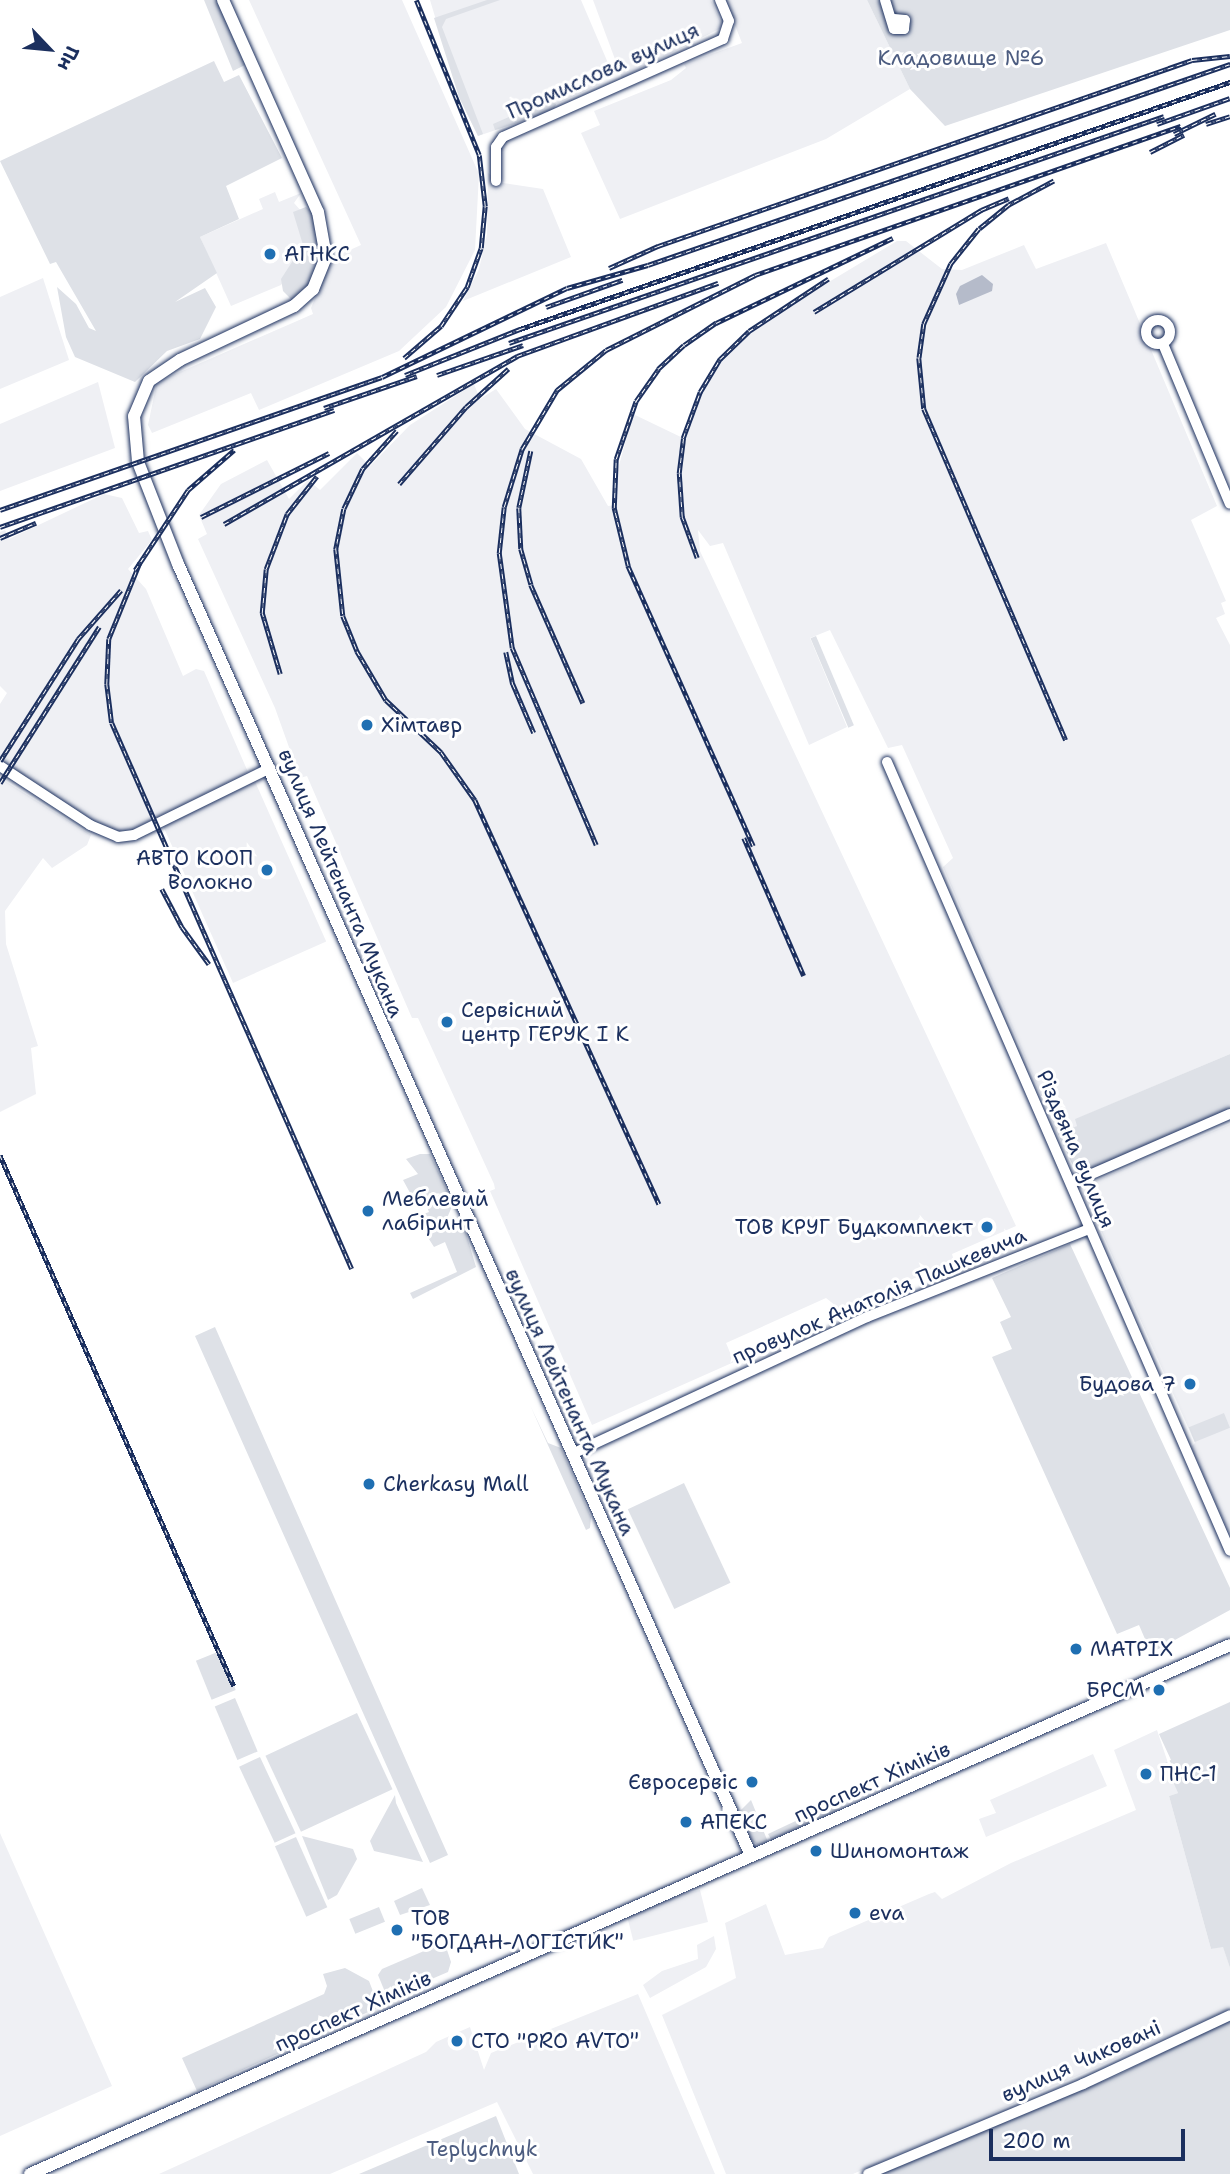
<!DOCTYPE html>
<html>
<head>
<meta charset="utf-8">
<style>
  body { margin:0 }
  #map { position:relative; width:1230px; height:2174px; overflow:hidden; background:#fff; font-family:"Shantell Sans",sans-serif }
  div>[style] { position:absolute }
  [style*='--x'] { left:calc(var(--x)*1px); top:calc(var(--y)*1px); width:calc(var(--w)*1px); rotate:calc(var(--a)*1deg) }
  .built>* { inset:0; background:#eff0f4; transform-origin:0 0 }
  .green>* { inset:0; background:#dee1e7; transform-origin:0 0 }
  .water>* { inset:0; background:#b5bbca }
  .roads { filter:drop-shadow(0 0 2px #1b2f5e) drop-shadow(0 0 2px #1b2f5e) }
  .minor>* { height:10px; margin:-5px; padding:0 5px; transform-origin:5px; border-radius:5px; background:#fff }
  .minor>.ring { margin:-5px; padding:0; box-sizing:content-box; background:none; border:10px solid #fff; border-radius:50% }
  .major>* { height:12px; margin:-6px; padding:0 6px; transform-origin:6px; border-radius:6px; background:#fff }
  .rail>* { height:4.5px; margin-top:-2.25px; transform-origin:0; background:repeating-linear-gradient(90deg,#fff 0 5px,#1b2f5e 0 10px); box-sizing:border-box; border-block:2px solid #1b2f5e }
  .dots>* { width:19px; height:19px; translate:-50% -50%; box-sizing:border-box; border:4px solid #fff; border-radius:50% }
  span { translate:-50% -50%; white-space:nowrap; text-align:center; line-height:1.15; -webkit-text-stroke:6px #fff; paint-order:stroke }
  .park-label { font-size:21px; color:#4c5c80 }
  .street-label { font-size:21px; color:#1b2f5e }
  .poi-label { font-size:21px; color:#1b2f5e }
  .left { translate:0 -50%; text-align:left }
  .right { translate:-100% -50%; text-align:right }
  .north { position:absolute; left:14px; top:14px; width:70px; height:70px; -webkit-text-stroke:5px #fff; paint-order:stroke; rotate:116deg; font-size:19px; font-weight:700; line-height:28px; text-align:center; color:#1b2f5e }
  .north::after { content:''; display:block; margin:auto; width:24px; height:32px; background:#1b2f5e; clip-path:polygon(50% 0,100% 100%,50% 72%,0 100%) }
  .scale { position:absolute; left:989px; top:2129px; width:196px; height:32px; box-sizing:border-box; border:4px solid #1b2f5e; border-top:0; padding-left:9px; font-size:21px; line-height:24px; white-space:nowrap; color:#1b2f5e; -webkit-text-stroke:5px #fff; paint-order:stroke }
</style>
</head>
<body>
<div id="map">
  <div class="built">
    <i style="clip-path:polygon(249px 0,402px 0,479px 174px,475px 250px,446px 307px,399px 351px,259px 410px,251px 393px,152px 433px,148px 425px,157px 382px,313px 314px,311px 308px,332px 258px,361px 245px)"></i>
    <i style="clip-path:polygon(430px 0,581px 0,608px 63px,598px 70px,600px 84px,556px 104px,553px 111px,478px 136px,459px 97px)"></i>
    <i style="clip-path:polygon(593px 0,711px 0,723px 27px,622px 78px)"></i>
    <i style="clip-path:polygon(725px 0,867px 0,910px 89px,826px 139px,620px 219px,581px 133px,600px 125px,594px 111px,671px 80px,686px 68px,684px 64px,742px 43px)"></i>
    <i style="clip-path:polygon(488px 173px,503px 183px,543px 189px,571px 257px,463px 301px,479px 269px,487px 234px)"></i>
    <i style="clip-path:polygon(275px 192px,279px 202px,301px 193px,294px 203px,319px 231px,281px 285px,231px 306px,200px 237px,263px 209px,259px 199px)"></i>
    <i style="clip-path:polygon(897px 241px,906px 241px,942px 269px,962px 270px,1024px 245px,1036px 269px,1106px 243px,1217px 506px,1191px 520px,1226px 601px,1221px 603px,1225px 614px,1216px 618px,1230px 645px,1230px 1054px,1076px 1119px,1078px 1126px,1058px 1134px,943px 867px,953px 858px,902px 745px,888px 748px,830px 630px,810px 638px,847px 727px,809px 745px,723px 543px,710px 546px,698px 530px,700px 551px,1016px 1226px,952px 1254px,954px 1261px,841px 1310px,826px 1298px,726px 1343px,734px 1362px,592px 1425px,490px 1191px,495px 1189px,494px 1184px,418px 1018px,412px 1018px,307px 776px,300px 778px,275px 708px,198px 539px,207px 534px,199px 515px,221px 484px,267px 460px,289px 499px,308px 480px,320px 490px,357px 453px,370px 466px,410px 425px,474px 384px,480px 399px,496px 389px,525px 429px,581px 459px,608px 506px,616px 505px,618px 469px,633px 414px,685px 439px,698px 399px,718px 364px,749px 330px)"></i>
    <i style="clip-path:polygon(43px 278px,69px 360px,0 389px,0 297px)"></i>
    <i style="clip-path:polygon(98px 382px,115px 448px,0 491px,0 424px)"></i>
    <i style="clip-path:polygon(104px 494px,122px 498px,139px 533px,148px 531px,152px 540px,128px 569px,146px 589px,183px 676px,196px 669px,204px 671px,248px 772px,126px 833px,102px 828px,0 760px,0 704px,7px 693px,0 686px,0 532px,5px 530px,9px 539px)"></i>
    <i style="left:253px;top:777px;width:180px;height:102px;rotate:66deg"></i>
    <i style="clip-path:polygon(0 778px,91px 835px,87px 845px,52px 868px,43px 858px,5px 911px,6px 944px,38px 1046px,31px 1048px,36px 1094px,0 1112px)"></i>
    <i style="clip-path:polygon(1230px 1124px,1230px 1535px,1191px 1447px,1195px 1443px,1084px 1192px,1086px 1185px)"></i>
    <i style="clip-path:polygon(1157px 1730px,1178px 1793px,1169px 1796px,1211px 1949px,1223px 1946px,1230px 1968px,1230px 2009px,853px 2174px,726px 2174px,662px 2015px,736px 1978px,725px 1923px,766px 1904px,785px 1955px,823px 1948px,829px 1937px,929px 1894px,935px 1892px,942px 1899px,1011px 1863px,1136px 1810px,1114px 1750px)"></i>
    <i style="clip-path:polygon(1093px 1754px,1107px 1786px,986px 1837px,979px 1819px,996px 1813px,990px 1800px)"></i>
    <i style="clip-path:polygon(0 1833px,112px 2086px,0 2136px)"></i>
    <i style="left:700px;top:1890px;width:33px;height:77px;rotate:76deg"></i>
    <i style="clip-path:polygon(714px 1936px,716px 1949px,706px 1967px,650px 1998px,643px 1985px,662px 1971px,698px 1959px,697px 1945px)"></i>
    <i style="clip-path:polygon(638px 1994px,715px 2174px,533px 2174px,497px 2102px,330px 2174px,159px 2174px,426px 2052px,436px 2042px,470px 2027px,484px 2070px,491px 2053px)"></i>
  </div>
  <div class="green">
    <i style="clip-path:polygon(204px 0,218px 0,247px 64px,233px 71px)"></i>
    <i style="clip-path:polygon(487px 0,500px 0,446px 19px,442px 27px,483px 134px,478px 136px,459px 97px,434px 18px)"></i>
    <i style="clip-path:polygon(867px 0,1230px 0,1230px 30px,945px 126px,910px 89px)"></i>
    <i style="clip-path:polygon(214px 61px,224px 82px,239px 75px,282px 158px,226px 186px,239px 219px,200px 237px,217px 273px,175px 302px,205px 288px,216px 307px,200px 339px,167px 351px,135px 382px,75px 357px,66px 337px,57px 287px,76px 304px,89px 328px,96px 331px,56px 262px,50px 264px,0 161px)"></i>
    <i style="clip-path:polygon(543px 95px,556px 104px,553px 111px,495px 130px,493px 124px,532px 107px,530px 100px)"></i>
    <i style="clip-path:polygon(306px 207px,312px 212px,322px 250px,310px 285px,292px 300px,283px 291px,281px 279px,303px 245px,293px 212px)"></i>
    <i style="left:816px;top:636px;width:97px;height:6px;rotate:67deg"></i>
    <i style="clip-path:polygon(1230px 1054px,1230px 1110px,1085px 1174px,1075px 1170px,1058px 1134px,1077px 1126px,1075px 1119px)"></i>
    <i style="clip-path:polygon(420px 1154px,430px 1154px,453px 1204px,447px 1218px,430px 1224px,421px 1215px,429px 1212px,426px 1204px,415px 1202px,403px 1180px,418px 1174px,406px 1159px)"></i>
    <i style="clip-path:polygon(449px 1224px,465px 1230px,476px 1267px,413px 1299px,410px 1293px,457px 1272px,445px 1242px,434px 1247px,427px 1236px)"></i>
    <i style="clip-path:polygon(1070px 1244px,1230px 1588px,1230px 1610px,1151px 1653px,1139px 1625px,1117px 1634px,992px 1357px,1012px 1349px,1000px 1322px,1011px 1317px,992px 1278px)"></i>
    <i style="clip-path:polygon(215px 1327px,420px 1792px,448px 1855px,430px 1863px,195px 1336px)"></i>
    <i style="clip-path:polygon(530px 1405px,548px 1443px,561px 1448px,591px 1517px,590px 1528px,586px 1530px)"></i>
    <i style="left:1224px;top:1413px;width:16px;height:38px;rotate:68deg"></i>
    <i style="left:684px;top:1483px;width:110px;height:62px;rotate:65deg"></i>
    <i style="left:220px;top:1651px;width:42px;height:26px;rotate:68deg"></i>
    <i style="left:235px;top:1698px;width:58px;height:22px;rotate:67deg"></i>
    <i style="clip-path:polygon(1230px 1702px,1230px 1968px,1223px 1947px,1211px 1949px,1169px 1796px,1178px 1793px,1165px 1763px,1171px 1760px,1159px 1734px)"></i>
    <i style="left:357px;top:1713px;width:84px;height:101px;rotate:65deg"></i>
    <i style="left:260px;top:1757px;width:84px;height:23px;rotate:65deg"></i>
    <i style="clip-path:polygon(395px 1795px,396px 1803px,423px 1862px,374px 1851px,370px 1841px)"></i>
    <i style="clip-path:polygon(751px 1800px,768px 1842px,758px 1845px,751px 1840px,738px 1813px)"></i>
    <i style="clip-path:polygon(836px 1802px,839px 1811px,772px 1841px,768px 1834px)"></i>
    <i style="clip-path:polygon(302px 1836px,353px 1849px,357px 1859px,337px 1895px,328px 1900px)"></i>
    <i style="left:296px;top:1837px;width:77px;height:23px;rotate:66deg"></i>
    <i style="clip-path:polygon(422px 1888px,430px 1905px,400px 1915px,394px 1901px)"></i>
    <i style="left:379px;top:1907px;width:16px;height:32px;rotate:68deg"></i>
    <i style="clip-path:polygon(438px 1945px,447px 1950px,451px 1962px,448px 1972px,394px 1995px,385px 1992px,378px 1975px,382px 1969px)"></i>
    <i style="clip-path:polygon(345px 1968px,369px 1981px,379px 2007px,197px 2091px,182px 2058px,324px 1994px,327px 1986px,323px 1974px)"></i>
    <i style="clip-path:polygon(1230px 2018px,1230px 2174px,876px 2174px,1118px 2075px)"></i>
    <i style="clip-path:polygon(496px 2116px,519px 2174px,359px 2174px)"></i>
  </div>
  <div class="water">
    <i style="clip-path:polygon(982px 275px,993px 284px,992px 291px,959px 305px,956px 294px,960px 286px)"></i>
  </div>
  <div class="roads">
    <div class="minor">
      <i style="--x:885;--y:0;--w:30;--a:73"></i>
      <i style="--x:894;--y:29;--w:10;--a:0"></i>
      <i style="--x:904;--y:29;--w:9;--a:-84"></i>
      <i style="--x:905;--y:20;--w:11;--a:-175"></i>
      <i style="--x:496;--y:181;--w:34;--a:-90"></i>
      <i style="--x:496;--y:147;--w:12;--a:-55"></i>
      <i style="--x:503;--y:137;--w:241;--a:-24"></i>
      <i style="--x:723;--y:39;--w:19;--a:-72"></i>
      <i style="--x:729;--y:21;--w:23;--a:-113"></i>
      <i class="ring" style="left:1146px;top:320px;width:14px;height:14px"></i>
      <i style="--x:1163;--y:344;--w:173;--a:67.3"></i>
      <i style="--x:887;--y:762;--w:860;--a:66.5"></i>
      <i style="--x:0;--y:766;--w:108;--a:33.2"></i>
      <i style="--x:90;--y:825;--w:30;--a:23"></i>
      <i style="--x:118;--y:837;--w:16;--a:-7"></i>
      <i style="--x:134;--y:835;--w:152;--a:-26.2"></i>
      <i style="--x:1071;--y:1183;--w:173;--a:-23.5"></i>
      <i style="--x:572;--y:1454;--w:325;--a:-24.9"></i>
      <i style="--x:867;--y:1317;--w:239;--a:-21.6"></i>
      <i style="--x:868;--y:2174;--w:233;--a:-22.7"></i>
      <i style="--x:1083;--y:2084;--w:162;--a:-25.1"></i>
    </div>
    <div class="major">
      <i style="--x:223;--y:0;--w:232;--a:65.9"></i>
      <i style="--x:318;--y:212;--w:46;--a:79.9"></i>
      <i style="--x:326;--y:257;--w:35;--a:112"></i>
      <i style="--x:313;--y:289;--w:25;--a:138"></i>
      <i style="--x:294;--y:306;--w:126;--a:154.7"></i>
      <i style="--x:180;--y:360;--w:37;--a:146"></i>
      <i style="--x:149;--y:381;--w:38;--a:113"></i>
      <i style="--x:134;--y:416;--w:46;--a:85"></i>
      <i style="--x:138;--y:462;--w:110;--a:68.6"></i>
      <i style="--x:178;--y:564;--w:1413;--a:66.08"></i>
      <i style="--x:30;--y:2174;--w:1311;--a:-23.79"></i>
    </div>
  </div>
  <div class="rail">
    <i style="--x:1157;--y:124;--w:77;--a:-19.6"></i>
    <i style="--x:1206;--y:124;--w:25;--a:-18"></i>
    <i style="--x:1174;--y:134;--w:46;--a:-26"></i>
    <i style="--x:1150;--y:152;--w:38;--a:-27"></i>
    <i style="--x:1054;--y:181;--w:51;--a:151.9"></i>
    <i style="--x:1009;--y:205;--w:38;--a:141"></i>
    <i style="--x:979;--y:229;--w:45;--a:128.7"></i>
    <i style="--x:951;--y:264;--w:66;--a:114.2"></i>
    <i style="--x:924;--y:324;--w:34;--a:98"></i>
    <i style="--x:919;--y:358;--w:51;--a:84.4"></i>
    <i style="--x:924;--y:409;--w:360;--a:66.8"></i>
    <i style="--x:609;--y:268;--w:54;--a:-24.2"></i>
    <i style="--x:658;--y:246;--w:565;--a:-19.2"></i>
    <i style="--x:1192;--y:60;--w:38;--a:-6"></i>
    <i style="--x:546;--y:307;--w:81;--a:-19.6"></i>
    <i style="--x:814;--y:312;--w:196;--a:-31.4"></i>
    <i style="--x:981;--y:210;--w:30;--a:-23"></i>
    <i style="--x:509;--y:343;--w:693;--a:-19.11"></i>
    <i style="--x:404;--y:358;--w:49;--a:-40.9"></i>
    <i style="--x:441;--y:326;--w:47;--a:-56.3"></i>
    <i style="--x:467;--y:287;--w:41;--a:-70.3"></i>
    <i style="--x:481;--y:248;--w:42;--a:-84.6"></i>
    <i style="--x:485;--y:206;--w:51;--a:-96.7"></i>
    <i style="--x:479;--y:155;--w:167;--a:-112.1"></i>
    <i style="--x:405;--y:375;--w:124;--a:-21.8"></i>
    <i style="--x:520;--y:329;--w:752;--a:-19.18"></i>
    <i style="--x:437;--y:375;--w:91;--a:-19.2"></i>
    <i style="--x:324;--y:408;--w:98;--a:-19"></i>
    <i style="--x:397;--y:431;--w:51;--a:131.8"></i>
    <i style="--x:363;--y:469;--w:44;--a:115.4"></i>
    <i style="--x:344;--y:509;--w:41;--a:101.3"></i>
    <i style="--x:336;--y:549;--w:67;--a:84"></i>
    <i style="--x:343;--y:616;--w:38;--a:68"></i>
    <i style="--x:357;--y:651;--w:57;--a:59.4"></i>
    <i style="--x:386;--y:700;--w:76;--a:43.4"></i>
    <i style="--x:441;--y:752;--w:59;--a:54.7"></i>
    <i style="--x:475;--y:800;--w:444;--a:65.5"></i>
    <i style="--x:531;--y:451;--w:58;--a:101.9"></i>
    <i style="--x:519;--y:508;--w:41;--a:87.2"></i>
    <i style="--x:521;--y:549;--w:37;--a:74"></i>
    <i style="--x:531;--y:585;--w:129;--a:66.2"></i>
    <i style="--x:399;--y:484;--w:102;--a:-49"></i>
    <i style="--x:466;--y:407;--w:57;--a:-42.1"></i>
    <i style="--x:0;--y:510;--w:404;--a:-19.2"></i>
    <i style="--x:382;--y:377;--w:205;--a:-25.7"></i>
    <i style="--x:567;--y:288;--w:84;--a:-15.9"></i>
    <i style="--x:648;--y:265;--w:616;--a:-19.05"></i>
    <i style="--x:201;--y:517;--w:143;--a:-26.6"></i>
    <i style="--x:224;--y:524;--w:338;--a:-29.8"></i>
    <i style="--x:517;--y:356;--w:214;--a:-20"></i>
    <i style="--x:0;--y:527;--w:354;--a:-19.3"></i>
    <i style="--x:0;--y:538;--w:39;--a:-23"></i>
    <i style="--x:697;--y:558;--w:44;--a:-110.1"></i>
    <i style="--x:682;--y:517;--w:44;--a:-93.9"></i>
    <i style="--x:679;--y:473;--w:35;--a:-83"></i>
    <i style="--x:683;--y:438;--w:49;--a:-69.7"></i>
    <i style="--x:700;--y:392;--w:39;--a:-59"></i>
    <i style="--x:720;--y:359;--w:40;--a:-44"></i>
    <i style="--x:749;--y:331;--w:95;--a:-33.4"></i>
    <i style="--x:140;--y:563;--w:82;--a:112.2"></i>
    <i style="--x:109;--y:639;--w:45;--a:92.5"></i>
    <i style="--x:107;--y:684;--w:39;--a:83"></i>
    <i style="--x:112;--y:723;--w:596;--a:66.27"></i>
    <i style="--x:135;--y:570;--w:96;--a:-56.5"></i>
    <i style="--x:188;--y:490;--w:61;--a:-41"></i>
    <i style="--x:506;--y:652;--w:33;--a:78"></i>
    <i style="--x:513;--y:684;--w:53;--a:66.8"></i>
    <i style="--x:280;--y:674;--w:64;--a:-106.4"></i>
    <i style="--x:262;--y:613;--w:44;--a:-84.8"></i>
    <i style="--x:266;--y:569;--w:59;--a:-69.1"></i>
    <i style="--x:287;--y:514;--w:48;--a:-51.7"></i>
    <i style="--x:0;--y:761;--w:145;--a:-57.4"></i>
    <i style="--x:78;--y:639;--w:65;--a:-48.7"></i>
    <i style="--x:0;--y:783;--w:185;--a:-57.6"></i>
    <i style="--x:744;--y:838;--w:150;--a:66.5"></i>
    <i style="--x:596;--y:845;--w:214;--a:-113.1"></i>
    <i style="--x:512;--y:648;--w:96;--a:-97.8"></i>
    <i style="--x:499;--y:553;--w:46;--a:-83.8"></i>
    <i style="--x:504;--y:507;--w:61;--a:-72.8"></i>
    <i style="--x:522;--y:449;--w:69;--a:-59.3"></i>
    <i style="--x:557;--y:390;--w:63;--a:-39.2"></i>
    <i style="--x:606;--y:350;--w:167;--a:-26.7"></i>
    <i style="--x:755;--y:275;--w:451;--a:-19.3"></i>
    <i style="--x:753;--y:846;--w:307;--a:-114.1"></i>
    <i style="--x:628;--y:566;--w:60;--a:-103.6"></i>
    <i style="--x:614;--y:508;--w:49;--a:-87.7"></i>
    <i style="--x:616;--y:459;--w:61;--a:-71"></i>
    <i style="--x:636;--y:401;--w:39;--a:-55"></i>
    <i style="--x:658;--y:369;--w:35;--a:-43"></i>
    <i style="--x:684;--y:345;--w:39;--a:-35"></i>
    <i style="--x:716;--y:323;--w:196;--a:-25.7"></i>
    <i style="--x:162;--y:889;--w:43;--a:62.2"></i>
    <i style="--x:182;--y:927;--w:46;--a:53.9"></i>
    <i style="--x:0;--y:1155;--w:580;--a:66.22"></i>
  </div>
  <div class="dots">
    <i style="left:270px;top:254px;background:#1f6fb2"></i>
    <i style="left:367px;top:725px;background:#1f6fb2"></i>
    <i style="left:267px;top:870px;background:#1f6fb2"></i>
    <i style="left:447px;top:1022px;background:#1f6fb2"></i>
    <i style="left:368px;top:1211px;background:#1f6fb2"></i>
    <i style="left:987px;top:1227px;background:#1f6fb2"></i>
    <i style="left:1190px;top:1384px;background:#1f6fb2"></i>
    <i style="left:369px;top:1484px;background:#1f6fb2"></i>
    <i style="left:1076px;top:1649px;background:#1f6fb2"></i>
    <i style="left:1159px;top:1690px;background:#1f6fb2"></i>
    <i style="left:1146px;top:1774px;background:#1f6fb2"></i>
    <i style="left:752px;top:1782px;background:#1f6fb2"></i>
    <i style="left:686px;top:1822px;background:#1f6fb2"></i>
    <i style="left:816px;top:1851px;background:#1f6fb2"></i>
    <i style="left:855px;top:1913px;background:#1f6fb2"></i>
    <i style="left:397px;top:1930px;background:#1f6fb2"></i>
    <i style="left:457px;top:2041px;background:#1f6fb2"></i>
  </div>
  <div class="park-label">
    <span style="left:961px;top:58px">Кладовище №6</span>
    <span style="left:482px;top:2149px">Teplychnyk</span>
  </div>
  <div class="street-label">
    <span style="left:603px;top:71px;rotate:-24deg">Промислова вулиця</span>
    <span style="left:341px;top:883px;rotate:67deg">вулиця Лейтенанта Мукана</span>
    <span style="left:1076px;top:1149px;rotate:67deg">Різдвяна вулиця</span>
    <span style="left:879px;top:1296px;rotate:-23deg">провулок Анатолія Пашкевича</span>
    <span style="left:570px;top:1402px;rotate:66deg">вулиця Лейтенанта Мукана</span>
    <span style="left:872px;top:1782px;rotate:-24deg">проспект Хіміків</span>
    <span style="left:353px;top:2011px;rotate:-24deg">проспект Хіміків</span>
    <span style="left:1081px;top:2061px;rotate:-24deg">вулиця Чиковані</span>
  </div>
  <div class="poi-label">
    <span class="left" style="left:284px;top:254px">АГНКС</span>
    <span class="left" style="left:381px;top:725px">Хімтавр</span>
    <span class="right" style="left:253px;top:870px">АВТО КООП<br>Волокно</span>
    <span class="left" style="left:461px;top:1022px">Сервісний<br>центр ГЕРУК І К</span>
    <span class="left" style="left:382px;top:1211px">Меблевий<br>лабіринт</span>
    <span class="right" style="left:973px;top:1227px">ТОВ КРУГ Будкомплект</span>
    <span class="right" style="left:1176px;top:1384px">Будова 7</span>
    <span class="left" style="left:383px;top:1484px">Cherkasy Mall</span>
    <span class="left" style="left:1090px;top:1649px">МАТРІХ</span>
    <span class="right" style="left:1145px;top:1690px">БРСМ</span>
    <span class="left" style="left:1160px;top:1774px">ПНС-1</span>
    <span class="right" style="left:738px;top:1782px">Євросервіс</span>
    <span class="left" style="left:700px;top:1822px">АПЕКС</span>
    <span class="left" style="left:830px;top:1851px">Шиномонтаж</span>
    <span class="left" style="left:869px;top:1913px">eva</span>
    <span class="left" style="left:411px;top:1930px">ТОВ<br>"БОГДАН-ЛОГІСТИК"</span>
    <span class="left" style="left:471px;top:2041px">СТО "PRO AVTO"</span>
  </div>
  <div class="north">Пн</div>
  <div class="scale">200 m</div>
</div>
</body>
</html>
